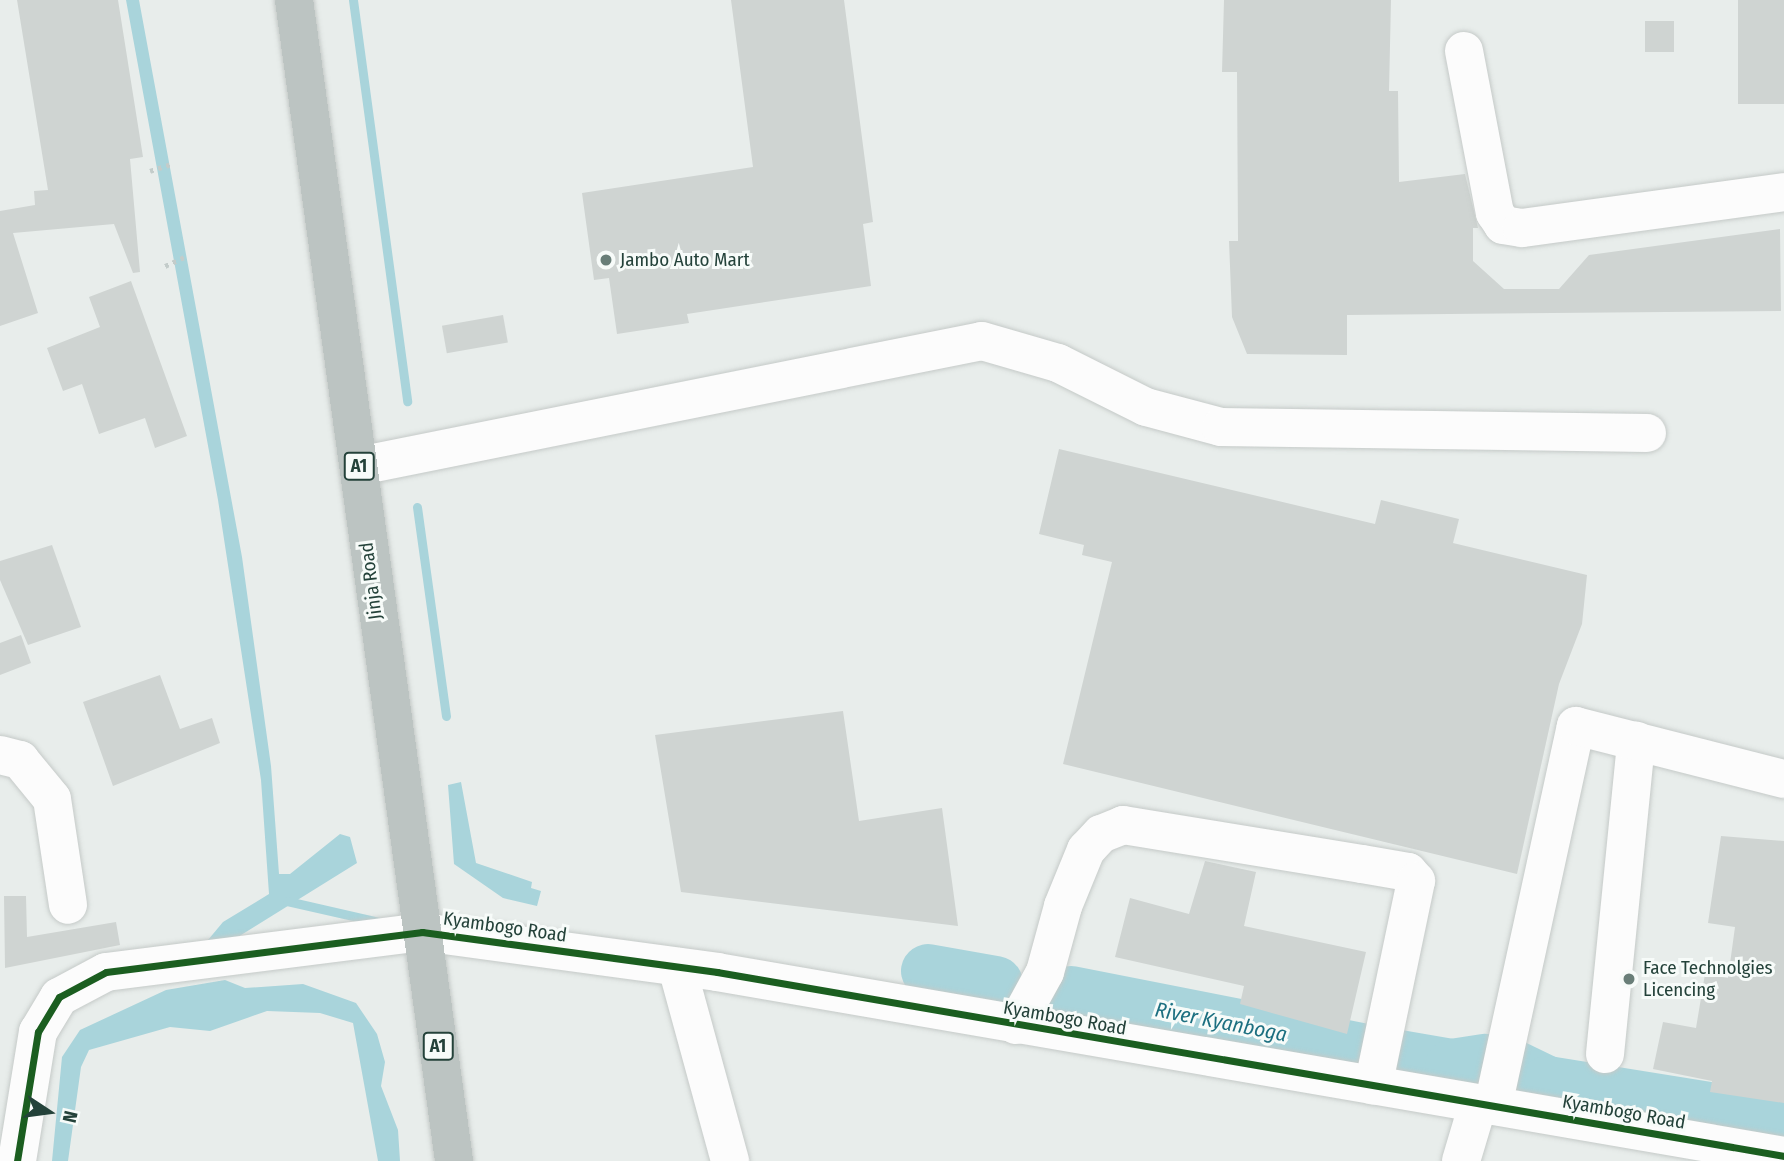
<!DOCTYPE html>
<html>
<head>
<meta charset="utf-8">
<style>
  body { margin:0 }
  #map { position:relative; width:1784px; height:1161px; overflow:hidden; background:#e8edeb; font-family:"Fira Sans Condensed",sans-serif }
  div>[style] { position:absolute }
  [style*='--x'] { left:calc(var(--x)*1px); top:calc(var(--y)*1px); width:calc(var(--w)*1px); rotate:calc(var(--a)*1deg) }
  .water>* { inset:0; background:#a9d4db }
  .stream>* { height:9px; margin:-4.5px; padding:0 4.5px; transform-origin:4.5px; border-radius:4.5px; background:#a9d4db }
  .river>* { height:54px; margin:-27px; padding:0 27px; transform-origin:27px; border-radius:27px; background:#a9d4db }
  .building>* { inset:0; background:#cfd4d2; transform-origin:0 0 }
  .path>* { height:4.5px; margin-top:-2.25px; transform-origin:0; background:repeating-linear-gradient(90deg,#c3ccca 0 3.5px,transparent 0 8.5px) }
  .roads { filter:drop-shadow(0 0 2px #c5cac8) drop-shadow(0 0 2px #c5cac8) }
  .minor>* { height:38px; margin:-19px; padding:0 19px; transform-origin:19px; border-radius:19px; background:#fcfcfc }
  .highway>* { height:38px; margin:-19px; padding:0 19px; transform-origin:19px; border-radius:19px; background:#bcc4c2 }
  .cycleway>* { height:7px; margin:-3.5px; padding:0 3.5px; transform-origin:3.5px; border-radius:3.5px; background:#1b5e20 }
  .dots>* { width:19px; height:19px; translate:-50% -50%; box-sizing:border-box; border:4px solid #f7fbf9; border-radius:50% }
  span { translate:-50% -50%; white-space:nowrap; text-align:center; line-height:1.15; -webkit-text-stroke:6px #f7fbf9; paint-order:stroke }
  .shield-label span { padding:2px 5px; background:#f7fbf9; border:2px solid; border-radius:5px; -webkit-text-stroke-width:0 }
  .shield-label { font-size:18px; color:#24423a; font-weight:700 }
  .poi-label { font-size:19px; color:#24423a }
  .left { translate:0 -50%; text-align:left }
  .street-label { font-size:19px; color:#24423a }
  .water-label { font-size:21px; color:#1c6f80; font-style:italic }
  .north { position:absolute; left:14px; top:1077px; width:70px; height:70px; -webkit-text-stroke:5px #f7fbf9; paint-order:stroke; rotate:103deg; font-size:19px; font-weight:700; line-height:28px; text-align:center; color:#24423a }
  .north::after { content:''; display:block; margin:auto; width:24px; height:32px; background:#24423a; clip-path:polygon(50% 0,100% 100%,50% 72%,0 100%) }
</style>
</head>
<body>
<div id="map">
  <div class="water">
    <i style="clip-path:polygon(126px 0,139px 0,242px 557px,271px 766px,279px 874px,290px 874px,340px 834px,350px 837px,357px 863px,225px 945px,203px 946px,223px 922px,269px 894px,261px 780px,218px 500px)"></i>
    <i style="clip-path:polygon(461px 782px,476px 863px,532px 882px,531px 888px,541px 891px,537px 906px,503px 898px,454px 864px,448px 785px)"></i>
    <i style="clip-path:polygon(225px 980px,245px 988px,303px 984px,356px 1003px,377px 1034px,385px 1062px,381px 1086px,398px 1130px,400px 1161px,378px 1161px,353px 1023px,320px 1013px,267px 1011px,210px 1031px,170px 1027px,89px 1050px,81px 1067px,68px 1161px,52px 1161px,62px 1057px,80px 1030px,166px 990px)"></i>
  </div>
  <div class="stream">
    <i style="--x:353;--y:0;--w:405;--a:82.3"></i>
    <i style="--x:417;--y:507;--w:211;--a:82.1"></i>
    <i style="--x:287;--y:901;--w:94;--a:12.9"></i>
  </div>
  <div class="river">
    <i style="--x:928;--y:971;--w:69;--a:10"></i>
    <i style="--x:1071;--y:993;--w:306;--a:11.1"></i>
    <i style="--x:1400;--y:1057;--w:53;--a:9.8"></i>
    <i style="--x:1452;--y:1066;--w:33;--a:-9"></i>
    <i style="--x:1510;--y:1065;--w:41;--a:25.9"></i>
    <i style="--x:1547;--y:1083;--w:240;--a:9.1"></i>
  </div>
  <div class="building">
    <i style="clip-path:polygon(17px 0,118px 0,143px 157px,130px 159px,140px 272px,133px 273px,114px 224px,13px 233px,38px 313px,0 326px,0 211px,35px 205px,34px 191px,48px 190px)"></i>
    <i style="clip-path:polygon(731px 0,844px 0,873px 222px,863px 224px,871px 286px,687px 314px,689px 323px,617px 334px,609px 278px,594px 280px,582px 193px,753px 167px)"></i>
    <i style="clip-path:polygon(1224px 0,1391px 0,1389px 91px,1398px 91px,1399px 182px,1465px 174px,1478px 228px,1473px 228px,1473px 261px,1504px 289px,1559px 289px,1589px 255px,1780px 229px,1781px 311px,1347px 315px,1347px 355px,1247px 354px,1232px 317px,1229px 241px,1238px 241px,1237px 72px,1222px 72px)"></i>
    <i style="left:1738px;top:0;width:46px;height:104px"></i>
    <i style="left:1645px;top:21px;width:29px;height:31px"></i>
    <i style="clip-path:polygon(131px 281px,187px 436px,155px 448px,145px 418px,99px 434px,82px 384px,63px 391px,47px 348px,100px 327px,89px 297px)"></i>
    <i style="left:503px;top:315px;width:28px;height:62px;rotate:80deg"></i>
    <i style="clip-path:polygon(1059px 449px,1375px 524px,1381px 500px,1459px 519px,1453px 543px,1587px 575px,1582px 624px,1559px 684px,1517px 874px,1063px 764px,1112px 562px,1082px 555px,1084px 545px,1039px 534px)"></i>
    <i style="clip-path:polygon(52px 545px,81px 627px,28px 645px,0 580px,0 561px)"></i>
    <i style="clip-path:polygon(21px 635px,31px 663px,0 675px,0 643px)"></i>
    <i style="clip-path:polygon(160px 675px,180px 729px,212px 718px,220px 743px,113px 786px,83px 702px)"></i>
    <i style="clip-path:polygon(843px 711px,859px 821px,942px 808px,958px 926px,681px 892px,655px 735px)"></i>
    <i style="clip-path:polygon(1721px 836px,1784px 841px,1784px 1103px,1710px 1092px,1712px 1081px,1653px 1069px,1663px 1022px,1696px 1028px,1705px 974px,1728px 978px,1735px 927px,1708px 923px)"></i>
    <i style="clip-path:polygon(1205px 861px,1256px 872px,1244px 926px,1366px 952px,1347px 1034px,1240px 1004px,1244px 986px,1115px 957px,1130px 898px,1189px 914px)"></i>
    <i style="clip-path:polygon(4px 896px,26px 896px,27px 937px,116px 922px,120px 945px,5px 968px)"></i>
  </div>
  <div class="path">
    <i style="--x:150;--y:171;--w:23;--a:-18"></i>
    <i style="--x:165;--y:266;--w:23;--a:-25"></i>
  </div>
  <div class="roads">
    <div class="minor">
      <i style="--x:1464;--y:51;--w:165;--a:79.2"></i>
      <i style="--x:1495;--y:213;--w:14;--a:56"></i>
      <i style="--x:1503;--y:225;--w:19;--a:9"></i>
      <i style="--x:1522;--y:228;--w:264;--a:-7.8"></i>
      <i style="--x:359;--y:466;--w:635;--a:-11.35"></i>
      <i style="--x:982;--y:341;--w:79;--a:16.1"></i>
      <i style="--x:1058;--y:363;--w:98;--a:26.6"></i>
      <i style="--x:1146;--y:407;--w:78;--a:14.9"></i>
      <i style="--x:1221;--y:427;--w:426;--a:0.8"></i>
      <i style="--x:0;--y:755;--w:21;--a:14"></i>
      <i style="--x:20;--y:760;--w:50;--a:50.6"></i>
      <i style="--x:52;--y:799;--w:107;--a:81.4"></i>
      <i style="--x:677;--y:967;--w:201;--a:74.7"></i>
      <i style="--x:1016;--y:1025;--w:60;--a:-61.3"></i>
      <i style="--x:1045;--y:972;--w:68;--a:-74.7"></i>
      <i style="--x:1063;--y:906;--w:61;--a:-67.7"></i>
      <i style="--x:1086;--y:850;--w:22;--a:-47"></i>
      <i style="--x:1101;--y:834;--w:24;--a:-22"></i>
      <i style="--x:1123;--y:825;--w:242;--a:9.3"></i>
      <i style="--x:1362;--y:864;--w:47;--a:9.9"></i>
      <i style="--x:1408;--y:872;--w:12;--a:48"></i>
      <i style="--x:1416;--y:881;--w:209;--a:101.8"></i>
      <i style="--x:1605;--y:1054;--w:315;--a:-84.3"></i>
      <i style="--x:1493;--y:1106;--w:389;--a:-77.7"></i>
      <i style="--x:1576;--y:726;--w:215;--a:14.3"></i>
      <i style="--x:17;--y:1161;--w:131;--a:-80.8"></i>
      <i style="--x:38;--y:1032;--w:41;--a:-59"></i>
      <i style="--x:59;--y:997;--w:53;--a:-28"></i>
      <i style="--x:106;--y:972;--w:319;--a:-7.2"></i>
      <i style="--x:422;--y:932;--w:298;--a:7.7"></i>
      <i style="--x:717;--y:972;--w:1083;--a:9.78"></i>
      <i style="--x:1461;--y:1161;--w:59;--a:-73.4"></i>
    </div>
    <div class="highway">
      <i style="--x:294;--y:0;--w:1172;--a:82.15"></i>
    </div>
  </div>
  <div class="cycleway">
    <i style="--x:17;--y:1161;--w:131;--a:-80.8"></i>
    <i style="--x:38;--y:1032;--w:41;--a:-59"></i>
    <i style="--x:59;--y:997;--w:53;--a:-28"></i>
    <i style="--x:106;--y:972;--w:319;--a:-7.2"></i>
    <i style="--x:422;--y:932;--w:298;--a:7.7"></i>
    <i style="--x:717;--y:972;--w:1083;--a:9.78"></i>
  </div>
  <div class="dots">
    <i style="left:606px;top:260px;background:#697e78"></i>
    <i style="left:1629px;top:979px;background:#697e78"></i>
  </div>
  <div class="shield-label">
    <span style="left:359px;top:466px">A1</span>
    <span style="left:438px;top:1046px">A1</span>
  </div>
  <div class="poi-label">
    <span class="left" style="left:620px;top:260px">Jambo Auto Mart</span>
    <span class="left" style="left:1643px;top:979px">Face Technolgies<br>Licencing</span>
  </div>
  <div class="street-label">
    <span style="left:371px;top:581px;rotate:-97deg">Jinja Road</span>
    <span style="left:505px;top:927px;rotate:8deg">Kyambogo Road</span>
    <span style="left:1065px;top:1018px;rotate:10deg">Kyambogo Road</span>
    <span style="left:1624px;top:1112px;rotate:10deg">Kyambogo Road</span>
  </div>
  <div class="water-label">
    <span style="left:1221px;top:1022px;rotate:11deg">River Kyanboga</span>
  </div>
  <div class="north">N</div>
</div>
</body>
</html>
